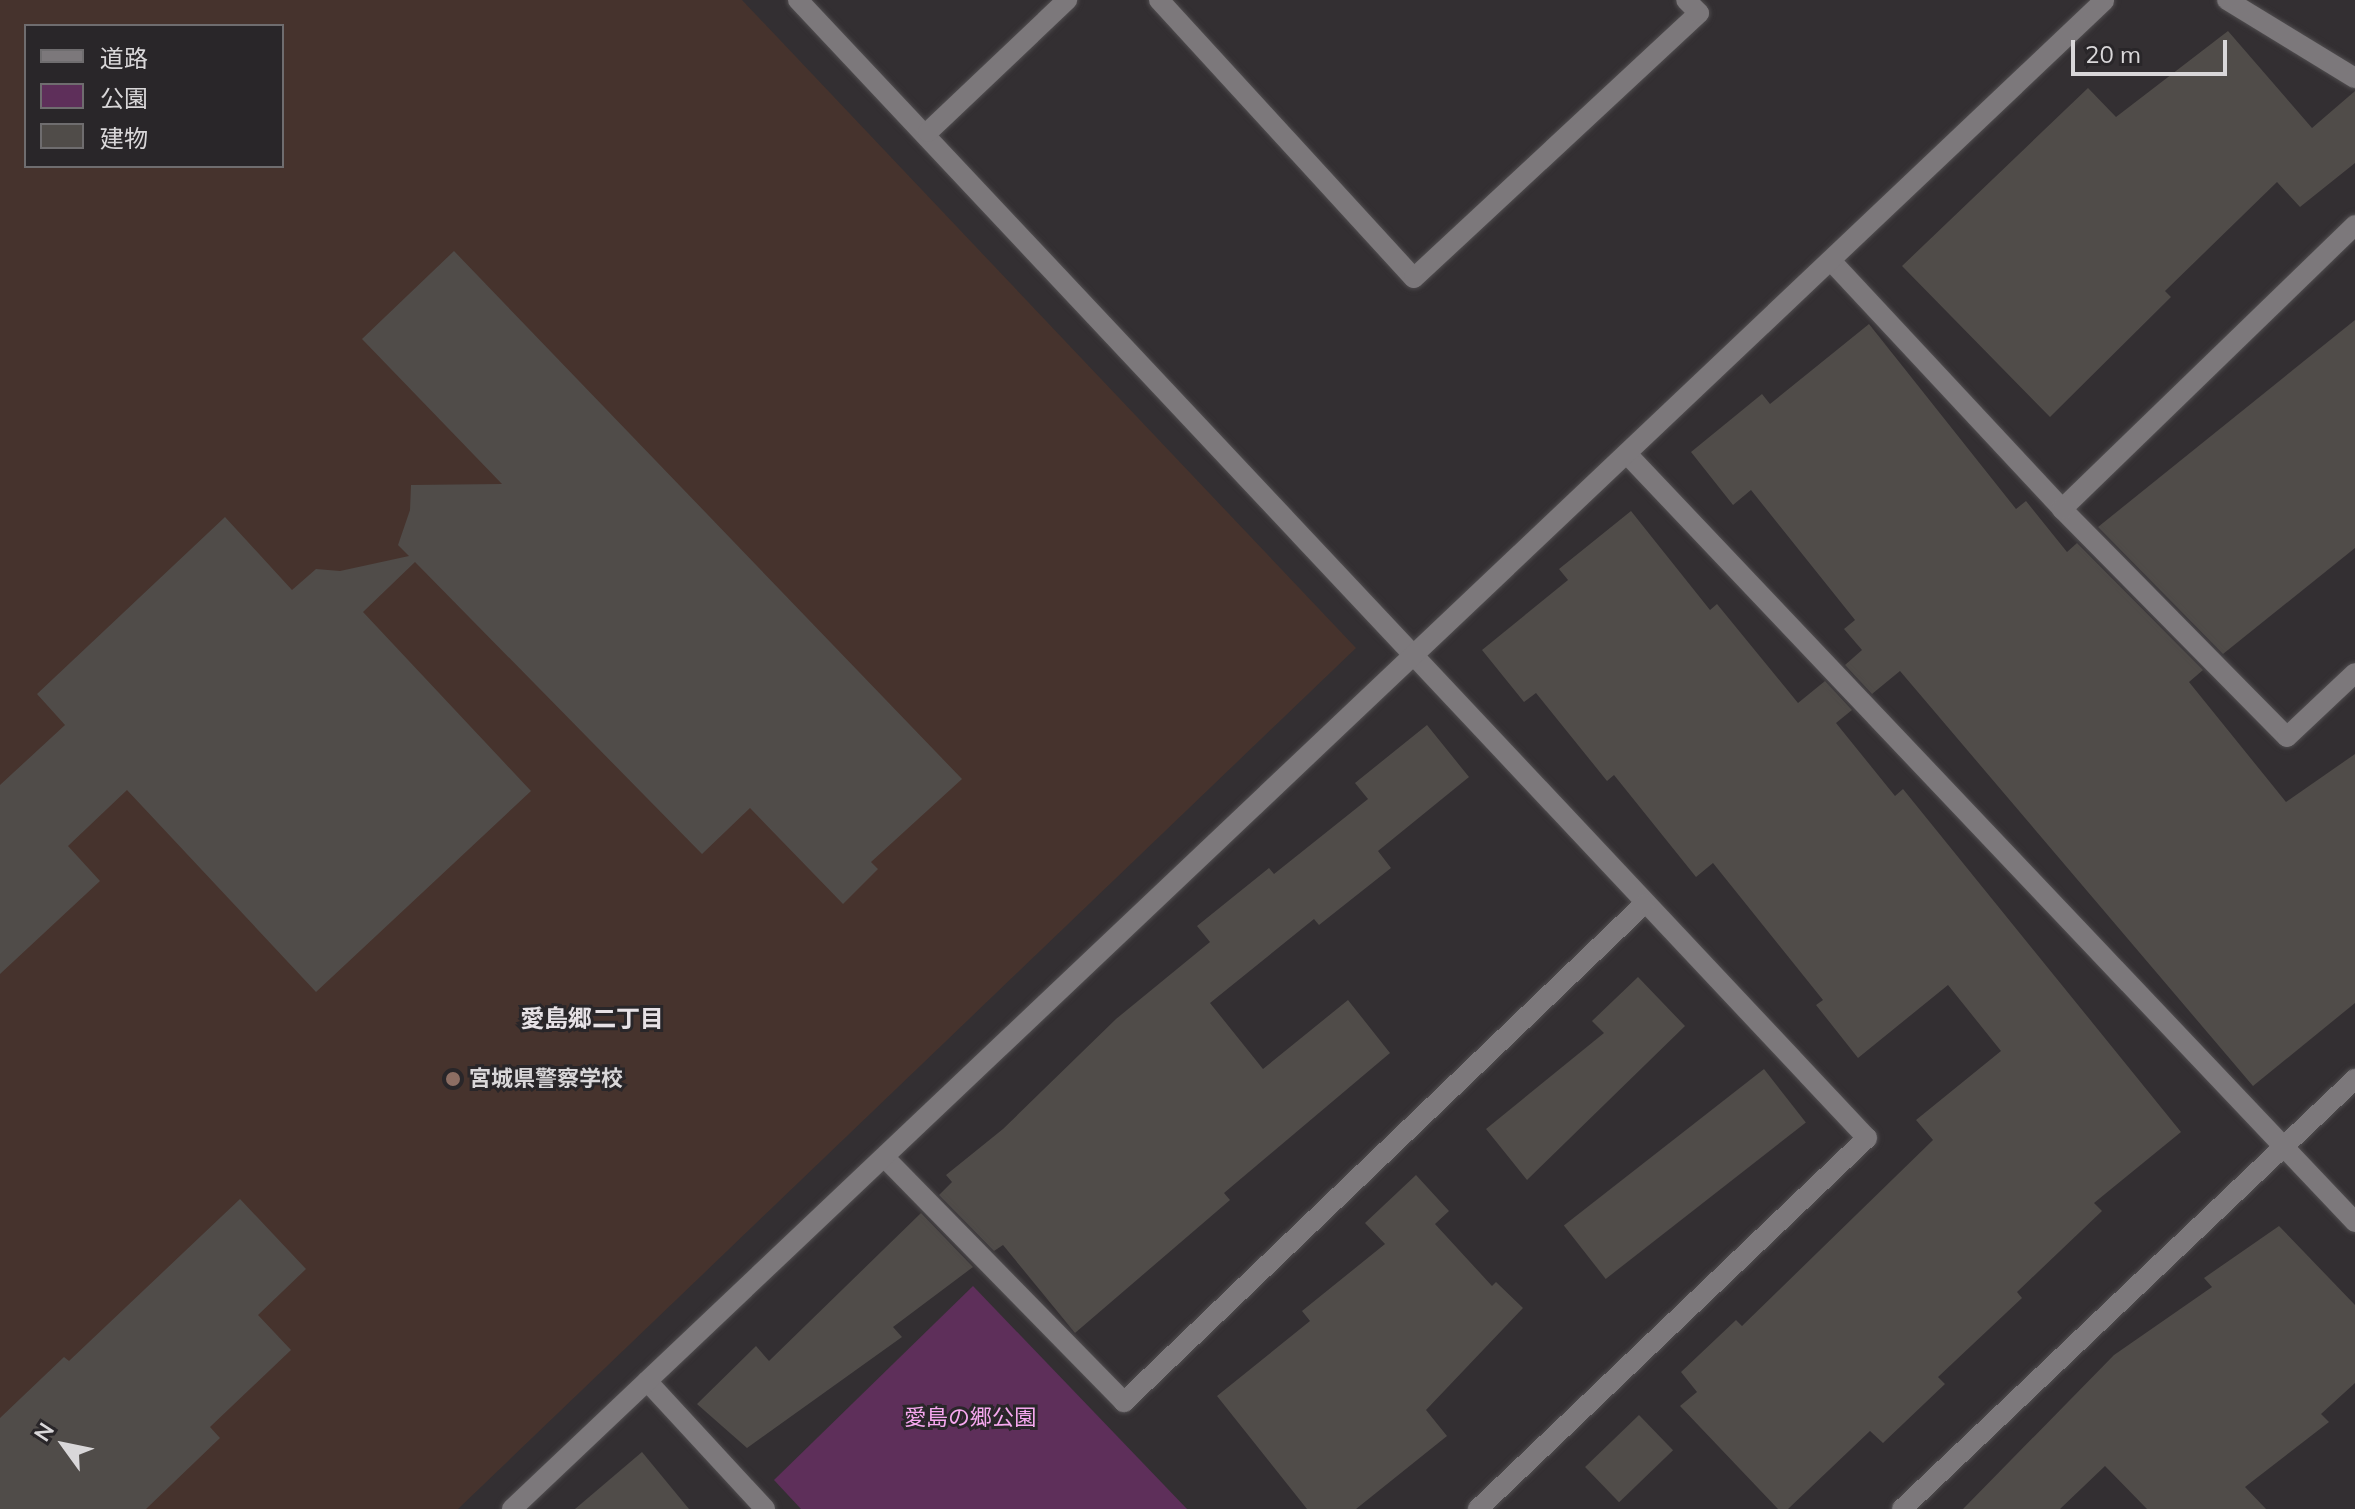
<!DOCTYPE html>
<html>
<head>
<meta charset="utf-8">
<style>
  body { margin:0 }
  #map { position:relative; width:2355px; height:1509px; overflow:hidden; background:#332f32; font-family:Mulish,"Noto Sans JP",sans-serif }
  div>[style] { position:absolute }
  [style*='--x'] { left:calc(var(--x)*1px); top:calc(var(--y)*1px); width:calc(var(--w)*1px); rotate:calc(var(--a)*1deg) }
  .education>* { inset:0; background:#46332d }
  .green>* { inset:0; background:#5e2f5a }
  .building>* { inset:0; background:#504c49; transform-origin:0 0 }
  .roads { filter:drop-shadow(0 0 2px #504d4f) drop-shadow(0 0 2px #504d4f) }
  .minor>* { height:20px; margin:-10px; padding:0 10px; transform-origin:10px; border-radius:10px; background:#7c787b }
  .dots>* { width:22px; height:22px; translate:-50% -50%; box-sizing:border-box; border:4px solid #292629; border-radius:50% }
  span { translate:-50% -50%; white-space:nowrap; text-align:center; line-height:1.15; -webkit-text-stroke:6px #292629; paint-order:stroke }
  .poi-label { font-size:22px; color:#d9d7d9; font-weight:700 }
  .left { translate:0 -50%; text-align:left }
  .park-label { font-size:22px; color:#f6a8ef }
  .neighbourhood-label { font-size:24px; color:#e6e1e5; font-weight:700 }
  .legend { position:absolute; left:24px; top:24px; width:260px; height:144px; box-sizing:border-box; background:#292629; border:2px solid #6f6d6f; margin:0; padding:10px 14px; list-style:none; font-size:24px; color:#d9d7d9 }
  .legend li { display:flex; align-items:center; gap:16px; height:40px }
  .legend b { width:40px; border:2px solid #6f6d6f }
  .north { position:absolute; left:24px; top:1405px; width:80px; height:80px; -webkit-text-stroke:6px #292629; paint-order:stroke; rotate:303deg; font-size:22px; font-weight:700; line-height:32px; text-align:center; color:#d9d7d9 }
  .north::after { content:''; display:block; margin:auto; width:28px; height:36px; background:#d9d7d9; clip-path:polygon(50% 0,100% 100%,50% 72%,0 100%) }
  .scale { position:absolute; left:2071px; top:40px; width:156px; height:36px; box-sizing:border-box; border:4px solid #d9d7d9; border-top:0; padding-left:10px; font-size:24px; line-height:28px; white-space:nowrap; color:#d9d7d9; -webkit-text-stroke:6px #292629; paint-order:stroke }
</style>
</head>
<body>
<div id="map">
  <div class="education">
    <i style="clip-path:polygon(evenodd,0 0,742px 0,1356px 648px,458px 1509px,0 1509px,0 0,26px 26px,282px 26px,282px 166px,26px 166px,26px 26px)"></i>
  </div>
  <div class="green">
    <i style="clip-path:polygon(973px 1286px,1187px 1509px,801px 1509px,774px 1480px)"></i>
  </div>
  <div class="building">
    <i style="clip-path:polygon(2228px 31px,2312px 128px,2355px 91px,2355px 163px,2300px 207px,2277px 182px,2165px 291px,2171px 297px,2050px 417px,1902px 266px,2088px 88px,2116px 117px)"></i>
    <i style="clip-path:polygon(454px 251px,962px 779px,871px 862px,878px 869px,843px 904px,750px 808px,702px 854px,415px 562px,363px 612px,531px 791px,316px 992px,127px 790px,68px 846px,100px 881px,0 974px,0 785px,65px 725px,37px 694px,225px 517px,292px 590px,316px 569px,340px 571px,409px 556px,398px 545px,410px 510px,411px 485px,502px 484px,362px 339px)"></i>
    <i style="clip-path:polygon(2355px 320px,2355px 548px,2223px 654px,2098px 527px)"></i>
    <i style="clip-path:polygon(1869px 324px,2016px 509px,2026px 501px,2067px 552px,2077px 543px,2203px 670px,2189px 682px,2286px 802px,2355px 754px,2355px 1003px,2253px 1086px,1900px 671px,1872px 694px,1845px 665px,1862px 650px,1844px 629px,1855px 620px,1751px 490px,1733px 505px,1691px 452px,1762px 394px,1770px 404px)"></i>
    <i style="clip-path:polygon(1631px 511px,1710px 610px,1717px 604px,1798px 703px,1825px 681px,1852px 710px,1836px 723px,1895px 796px,1903px 789px,2181px 1132px,2094px 1203px,2102px 1211px,2017px 1292px,2022px 1298px,1938px 1377px,1945px 1384px,1883px 1443px,1870px 1431px,1788px 1509px,1778px 1509px,1680px 1406px,1697px 1392px,1681px 1372px,1736px 1320px,1742px 1326px,1933px 1140px,1916px 1120px,2001px 1051px,1948px 985px,1858px 1058px,1816px 1005px,1823px 1000px,1713px 863px,1696px 877px,1614px 775px,1607px 781px,1536px 693px,1524px 702px,1482px 650px,1568px 580px,1559px 569px)"></i>
    <i style="clip-path:polygon(1427px 725px,1469px 777px,1378px 851px,1391px 868px,1319px 925px,1314px 919px,1210px 1003px,1263px 1069px,1348px 1000px,1390px 1053px,1224px 1193px,1230px 1200px,1075px 1333px,1003px 1245px,994px 1251px,939px 1195px,952px 1182px,946px 1175px,1003px 1129px,1116px 1019px,1210px 942px,1197px 926px,1269px 868px,1274px 874px,1368px 799px,1355px 783px)"></i>
    <i style="clip-path:polygon(1638px 977px,1685px 1026px,1527px 1180px,1486px 1129px,1604px 1033px,1592px 1021px)"></i>
    <i style="left:1764px;top:1069px;width:68px;height:254px;rotate:52deg"></i>
    <i style="clip-path:polygon(1416px 1175px,1449px 1211px,1435px 1224px,1492px 1286px,1496px 1282px,1523px 1308px,1426px 1410px,1447px 1436px,1356px 1509px,1307px 1509px,1217px 1396px,1310px 1321px,1302px 1311px,1385px 1244px,1365px 1223px)"></i>
    <i style="clip-path:polygon(240px 1199px,306px 1269px,258px 1315px,291px 1350px,210px 1427px,220px 1438px,146px 1509px,0 1509px,0 1418px,64px 1357px,69px 1361px)"></i>
    <i style="clip-path:polygon(921px 1213px,973px 1267px,893px 1327px,902px 1337px,747px 1448px,697px 1404px,756px 1346px,769px 1361px)"></i>
    <i style="clip-path:polygon(2279px 1226px,2355px 1305px,2355px 1383px,2321px 1414px,2329px 1422px,2245px 1487px,2266px 1509px,2147px 1509px,2105px 1466px,2060px 1509px,1963px 1509px,2114px 1355px,2212px 1287px,2204px 1278px)"></i>
    <i style="left:1639px;top:1415px;width:49px;height:75px;rotate:46deg"></i>
    <i style="clip-path:polygon(642px 1452px,689px 1509px,575px 1509px)"></i>
  </div>
  <div class="roads">
    <div class="minor">
      <i style="--x:798;--y:0;--w:1561;--a:46.79"></i>
      <i style="--x:1867;--y:1138;--w:538;--a:136.36"></i>
      <i style="--x:1159;--y:0;--w:377;--a:47.5"></i>
      <i style="--x:1414;--y:278;--w:389;--a:-42.9"></i>
      <i style="--x:1699;--y:13;--w:18;--a:-135"></i>
      <i style="--x:2227;--y:0;--w:150;--a:31.4"></i>
      <i style="--x:928;--y:132;--w:192;--a:-43.5"></i>
      <i style="--x:1833;--y:263;--w:336;--a:47"></i>
      <i style="--x:2062;--y:509;--w:320;--a:45.4"></i>
      <i style="--x:2287;--y:737;--w:93;--a:-43.3"></i>
      <i style="--x:1628;--y:455;--w:1057;--a:46.53"></i>
      <i style="--x:2062;--y:509;--w:408;--a:-44.1"></i>
      <i style="--x:886;--y:1159;--w:340;--a:45.6"></i>
      <i style="--x:1124;--y:1402;--w:720;--a:-43.76"></i>
      <i style="--x:647;--y:1381;--w:174;--a:47.3"></i>
      <i style="--x:512;--y:1509;--w:2193;--a:-43.45"></i>
      <i style="--x:1902;--y:1509;--w:625;--a:-43.51"></i>
    </div>
  </div>
  <div class="dots">
    <i style="left:453px;top:1079px;background:#8d6e63"></i>
  </div>
  <div class="poi-label">
    <span class="left" style="left:469px;top:1079px">宮城県警察学校</span>
  </div>
  <div class="park-label">
    <span style="left:970px;top:1418px">愛島の郷公園</span>
  </div>
  <div class="neighbourhood-label">
    <span style="left:592px;top:1019px">愛島郷二丁目</span>
  </div>
  <ul class="legend">
  <li><b style="height:10px;background:#7c787b"></b>道路</li>
  <li><b style="height:22px;background:#5e2f5a"></b>公園</li>
  <li><b style="height:22px;background:#504c49"></b>建物</li>
  </ul>
  <div class="north">N</div>
  <div class="scale">20 m</div>
</div>
</body>
</html>
